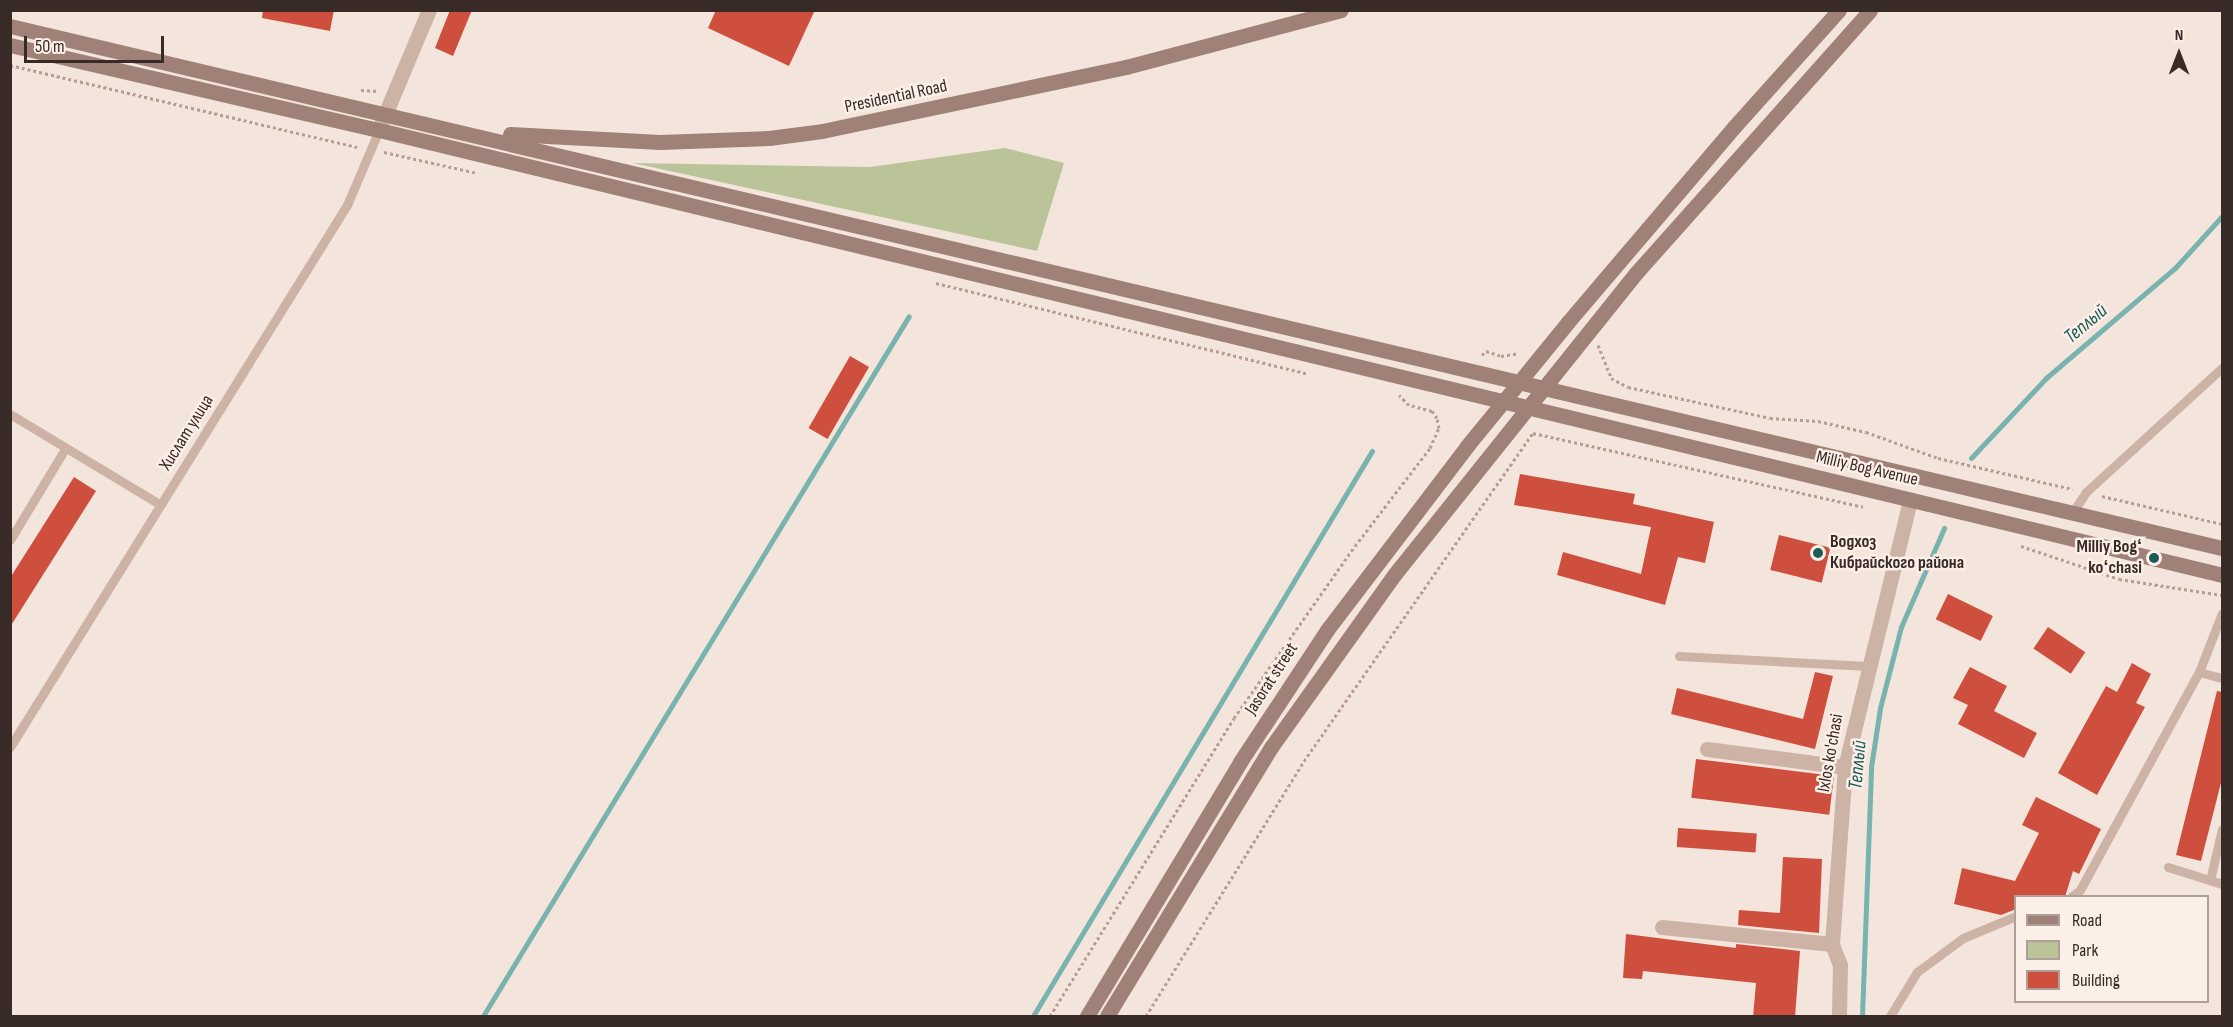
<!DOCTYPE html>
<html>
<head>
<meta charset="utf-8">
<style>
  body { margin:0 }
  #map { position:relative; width:2233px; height:1027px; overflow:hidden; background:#f3e5db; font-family:"Sofia Sans Condensed",sans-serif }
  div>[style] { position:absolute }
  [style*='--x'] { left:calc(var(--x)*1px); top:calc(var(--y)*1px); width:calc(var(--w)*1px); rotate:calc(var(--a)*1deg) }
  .green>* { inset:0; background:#bbc499 }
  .stream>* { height:5px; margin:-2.5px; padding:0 2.5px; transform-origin:2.5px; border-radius:2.5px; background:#78b3ae }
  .building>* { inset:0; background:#ce4f3e; transform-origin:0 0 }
  .path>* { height:3px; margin-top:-1.5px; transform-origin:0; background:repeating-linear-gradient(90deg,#b89c90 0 3px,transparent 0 6px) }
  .lane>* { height:9px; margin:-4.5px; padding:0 4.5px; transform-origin:4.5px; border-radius:4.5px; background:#cdb2a6 }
  .street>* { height:15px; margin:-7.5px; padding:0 7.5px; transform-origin:7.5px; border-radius:7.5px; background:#cdb2a6 }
  .secondary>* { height:15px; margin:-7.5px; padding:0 7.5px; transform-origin:7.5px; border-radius:7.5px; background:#a08177 }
  .dots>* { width:16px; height:16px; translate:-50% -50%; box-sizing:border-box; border:3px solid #fbefe7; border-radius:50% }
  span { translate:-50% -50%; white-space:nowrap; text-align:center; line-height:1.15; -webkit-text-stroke:5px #fbefe7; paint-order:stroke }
  .street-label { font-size:18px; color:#382a27 }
  .poi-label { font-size:18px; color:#382a27; font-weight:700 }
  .left { translate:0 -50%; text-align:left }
  .right { translate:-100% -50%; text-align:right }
  .water-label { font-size:20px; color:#1a5c58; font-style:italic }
  .frame { position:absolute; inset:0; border:12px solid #382a27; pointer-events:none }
  .legend { position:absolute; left:2014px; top:895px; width:195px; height:108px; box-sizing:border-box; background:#fbefe7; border:2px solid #ada09a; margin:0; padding:8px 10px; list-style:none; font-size:18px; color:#382a27 }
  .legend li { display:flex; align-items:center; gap:12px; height:30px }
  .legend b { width:30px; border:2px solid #ada09a }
  .north { position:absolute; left:2149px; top:24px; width:60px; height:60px; -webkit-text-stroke:4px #fbefe7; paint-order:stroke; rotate:0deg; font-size:16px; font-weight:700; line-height:24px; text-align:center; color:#382a27 }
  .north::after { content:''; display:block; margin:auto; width:21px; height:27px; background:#382a27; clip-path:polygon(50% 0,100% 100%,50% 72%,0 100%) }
  .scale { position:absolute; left:24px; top:36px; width:140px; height:27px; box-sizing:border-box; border:3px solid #382a27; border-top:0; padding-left:8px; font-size:18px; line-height:21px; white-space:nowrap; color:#382a27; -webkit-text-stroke:4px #fbefe7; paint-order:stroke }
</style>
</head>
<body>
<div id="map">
  <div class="green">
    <i style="clip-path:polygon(1005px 148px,1064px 163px,1037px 251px,633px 163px,870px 167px)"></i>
  </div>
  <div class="stream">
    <i style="--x:1971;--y:458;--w:110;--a:-46.8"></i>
    <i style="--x:2046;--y:378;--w:170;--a:-40.5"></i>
    <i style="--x:2175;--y:268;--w:70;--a:-47.9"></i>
    <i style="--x:483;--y:1016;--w:819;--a:-58.68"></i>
    <i style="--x:1033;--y:1016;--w:659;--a:-59.04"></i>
    <i style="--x:1862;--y:1016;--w:249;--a:-87.9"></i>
    <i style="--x:1871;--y:767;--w:60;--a:-81.3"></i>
    <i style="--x:1880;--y:708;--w:84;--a:-75.5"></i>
    <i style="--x:1901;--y:627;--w:108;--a:-66.5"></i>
  </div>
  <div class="building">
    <i style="clip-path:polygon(263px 10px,334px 10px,330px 31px,262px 18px)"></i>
    <i style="clip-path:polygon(450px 10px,472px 10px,453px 56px,435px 48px)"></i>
    <i style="clip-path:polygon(716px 10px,815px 10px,789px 66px,708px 28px)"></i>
    <i style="left:850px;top:356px;width:22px;height:83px;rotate:30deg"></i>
    <i style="clip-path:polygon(1520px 474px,1635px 494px,1633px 504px,1714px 522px,1705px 563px,1678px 557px,1665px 605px,1557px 575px,1563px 552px,1641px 574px,1651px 527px,1514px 505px)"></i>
    <i style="clip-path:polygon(74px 477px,96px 491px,10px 627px,10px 578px)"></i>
    <i style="left:1779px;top:535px;width:53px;height:36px;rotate:14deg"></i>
    <i style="left:1948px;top:594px;width:50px;height:28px;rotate:26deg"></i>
    <i style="left:2048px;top:627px;width:45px;height:26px;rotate:34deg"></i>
    <i style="clip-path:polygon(2132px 663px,2151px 674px,2136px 703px,2145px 707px,2097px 795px,2058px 773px,2106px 686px,2117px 692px)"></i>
    <i style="clip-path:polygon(1970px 667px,2007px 686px,1994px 711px,2037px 733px,2024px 758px,1958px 724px,1968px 705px,1953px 698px)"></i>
    <i style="clip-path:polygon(1815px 672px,1833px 676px,1815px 749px,1671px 714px,1677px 688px,1803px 719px)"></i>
    <i style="clip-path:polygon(2217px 691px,2223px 692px,2223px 775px,2201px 861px,2176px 855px)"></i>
    <i style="left:1696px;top:759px;width:139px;height:39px;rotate:7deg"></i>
    <i style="clip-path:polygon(2036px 797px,2101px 829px,2079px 874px,2073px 871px,2065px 897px,2016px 897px,2016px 909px,2001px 915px,1954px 904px,1962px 868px,2015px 881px,2039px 833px,2022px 825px)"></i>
    <i style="left:1678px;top:828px;width:79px;height:19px;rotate:4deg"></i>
    <i style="clip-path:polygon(1783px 857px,1822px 859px,1819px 933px,1738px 925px,1739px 910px,1780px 913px)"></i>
    <i style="clip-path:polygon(1626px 934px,1736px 948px,1736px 944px,1800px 951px,1795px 1017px,1753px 1017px,1756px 983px,1643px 971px,1642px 979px,1623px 978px)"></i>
  </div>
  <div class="path">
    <i style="--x:10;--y:65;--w:357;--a:13.3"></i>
    <i style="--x:361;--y:90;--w:17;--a:3"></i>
    <i style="--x:384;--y:152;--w:95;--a:12.7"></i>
    <i style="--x:936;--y:283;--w:383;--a:13.7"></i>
    <i style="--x:1598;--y:345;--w:35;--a:68"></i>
    <i style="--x:1611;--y:378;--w:19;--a:28"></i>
    <i style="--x:1628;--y:387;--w:145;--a:12.3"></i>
    <i style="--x:1770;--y:418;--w:48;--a:3.6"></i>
    <i style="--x:1818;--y:421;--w:49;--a:12.9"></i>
    <i style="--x:1866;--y:432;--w:77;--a:19.9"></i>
    <i style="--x:1938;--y:458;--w:138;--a:13"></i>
    <i style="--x:1482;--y:355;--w:6;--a:-45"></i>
    <i style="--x:1486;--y:351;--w:16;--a:18"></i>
    <i style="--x:1501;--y:356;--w:18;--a:-9"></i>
    <i style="--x:2102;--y:496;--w:123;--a:13.1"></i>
    <i style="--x:2021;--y:546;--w:103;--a:18.6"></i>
    <i style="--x:2119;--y:579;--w:104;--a:8.8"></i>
    <i style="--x:1050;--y:1016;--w:350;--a:-58.3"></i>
    <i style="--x:1234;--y:718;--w:210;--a:-54.9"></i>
    <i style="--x:1355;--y:546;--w:123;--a:-52.6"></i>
    <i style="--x:1430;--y:448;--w:22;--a:-66"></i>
    <i style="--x:1439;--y:428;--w:10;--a:-101"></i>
    <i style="--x:1437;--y:418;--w:9;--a:-126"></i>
    <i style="--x:1432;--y:411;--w:24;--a:-165"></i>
    <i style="--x:1409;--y:405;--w:14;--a:-135"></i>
    <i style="--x:1146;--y:1016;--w:300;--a:-58.2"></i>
    <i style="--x:1304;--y:761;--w:400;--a:-55.1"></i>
    <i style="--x:1533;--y:433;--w:338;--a:12.6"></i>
  </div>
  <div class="lane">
    <i style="--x:10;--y:414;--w:176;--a:31.1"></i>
    <i style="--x:2072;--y:513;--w:25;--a:-56"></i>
    <i style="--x:2086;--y:492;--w:184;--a:-42.4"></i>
    <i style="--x:10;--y:540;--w:106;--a:-58.9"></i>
    <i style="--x:1679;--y:656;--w:189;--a:3"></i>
    <i style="--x:2199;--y:672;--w:24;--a:15"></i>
    <i style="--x:10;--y:747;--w:638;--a:-58.13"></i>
    <i style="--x:347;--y:205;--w:82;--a:-66.9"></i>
    <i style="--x:2168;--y:867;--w:57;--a:17.5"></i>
    <i style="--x:2210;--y:880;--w:52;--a:-76.8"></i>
    <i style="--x:2072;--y:896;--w:10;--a:-37"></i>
    <i style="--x:2080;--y:890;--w:248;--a:-61.4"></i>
    <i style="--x:2199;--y:672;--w:63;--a:-68.7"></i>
    <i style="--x:1890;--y:1016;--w:52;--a:-58.5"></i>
    <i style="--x:1917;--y:972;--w:57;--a:-36.5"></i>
    <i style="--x:1963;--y:938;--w:57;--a:-22.5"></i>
  </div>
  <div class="street">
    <i style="--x:381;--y:124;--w:124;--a:-67.2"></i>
    <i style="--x:1707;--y:749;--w:139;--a:7.4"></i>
    <i style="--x:1662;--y:927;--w:171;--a:5.7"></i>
    <i style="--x:1839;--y:1016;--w:51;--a:-88.9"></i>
    <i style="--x:1840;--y:965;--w:22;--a:-111"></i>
    <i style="--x:1832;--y:944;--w:177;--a:-85.8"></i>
    <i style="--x:1845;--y:767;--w:275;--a:-76.3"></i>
  </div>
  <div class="secondary">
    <i style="--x:10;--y:26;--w:2273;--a:13.28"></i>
    <i style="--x:10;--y:45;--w:379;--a:13"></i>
    <i style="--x:379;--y:130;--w:1896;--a:13.57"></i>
    <i style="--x:510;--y:134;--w:150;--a:3.1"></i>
    <i style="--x:660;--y:142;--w:109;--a:-2.1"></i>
    <i style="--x:769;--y:138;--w:53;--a:-7.5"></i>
    <i style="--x:822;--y:131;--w:311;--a:-11.9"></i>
    <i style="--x:1126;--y:67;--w:222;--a:-14.8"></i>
    <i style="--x:1087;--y:1016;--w:297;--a:-58.9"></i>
    <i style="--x:1240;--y:762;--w:158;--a:-56.6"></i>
    <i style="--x:1327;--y:630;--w:231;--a:-52.7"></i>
    <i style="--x:1467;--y:446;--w:160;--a:-50.8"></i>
    <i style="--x:1568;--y:322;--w:256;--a:-49.6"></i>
    <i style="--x:1734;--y:127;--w:157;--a:-48.1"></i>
    <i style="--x:1107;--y:1016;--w:316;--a:-58.6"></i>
    <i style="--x:1272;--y:746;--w:210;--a:-54.5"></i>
    <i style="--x:1394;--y:575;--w:387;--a:-51.3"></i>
    <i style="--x:1636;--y:273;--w:352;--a:-48.3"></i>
  </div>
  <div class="dots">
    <i style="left:1818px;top:553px;background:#1a5c58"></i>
    <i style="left:2154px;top:558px;background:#1a5c58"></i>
  </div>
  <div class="street-label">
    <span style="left:896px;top:97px;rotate:-12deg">Presidential Road</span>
    <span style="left:187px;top:433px;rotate:-58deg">Хислат улица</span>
    <span style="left:1867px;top:469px;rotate:13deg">Milliy Bog Avenue</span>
    <span style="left:1272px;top:679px;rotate:-57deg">Jasorat street</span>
    <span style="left:1831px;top:753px;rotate:-80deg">Ixlos ko'chasi</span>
  </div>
  <div class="poi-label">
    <span class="left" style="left:1830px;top:553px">Водхоз<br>Кибрайского района</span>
    <span class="right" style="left:2142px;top:558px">Milliy Bogʻ<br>koʻchasi</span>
  </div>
  <div class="water-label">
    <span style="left:2086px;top:324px;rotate:-40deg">Теплый</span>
    <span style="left:1858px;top:765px;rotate:-85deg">Теплый</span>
  </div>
  <div class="frame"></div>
  <ul class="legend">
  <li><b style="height:8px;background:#a08177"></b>Road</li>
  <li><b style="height:16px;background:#bbc499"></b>Park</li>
  <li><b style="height:16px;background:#ce4f3e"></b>Building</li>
  </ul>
  <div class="north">N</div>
  <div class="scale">50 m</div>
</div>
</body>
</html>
